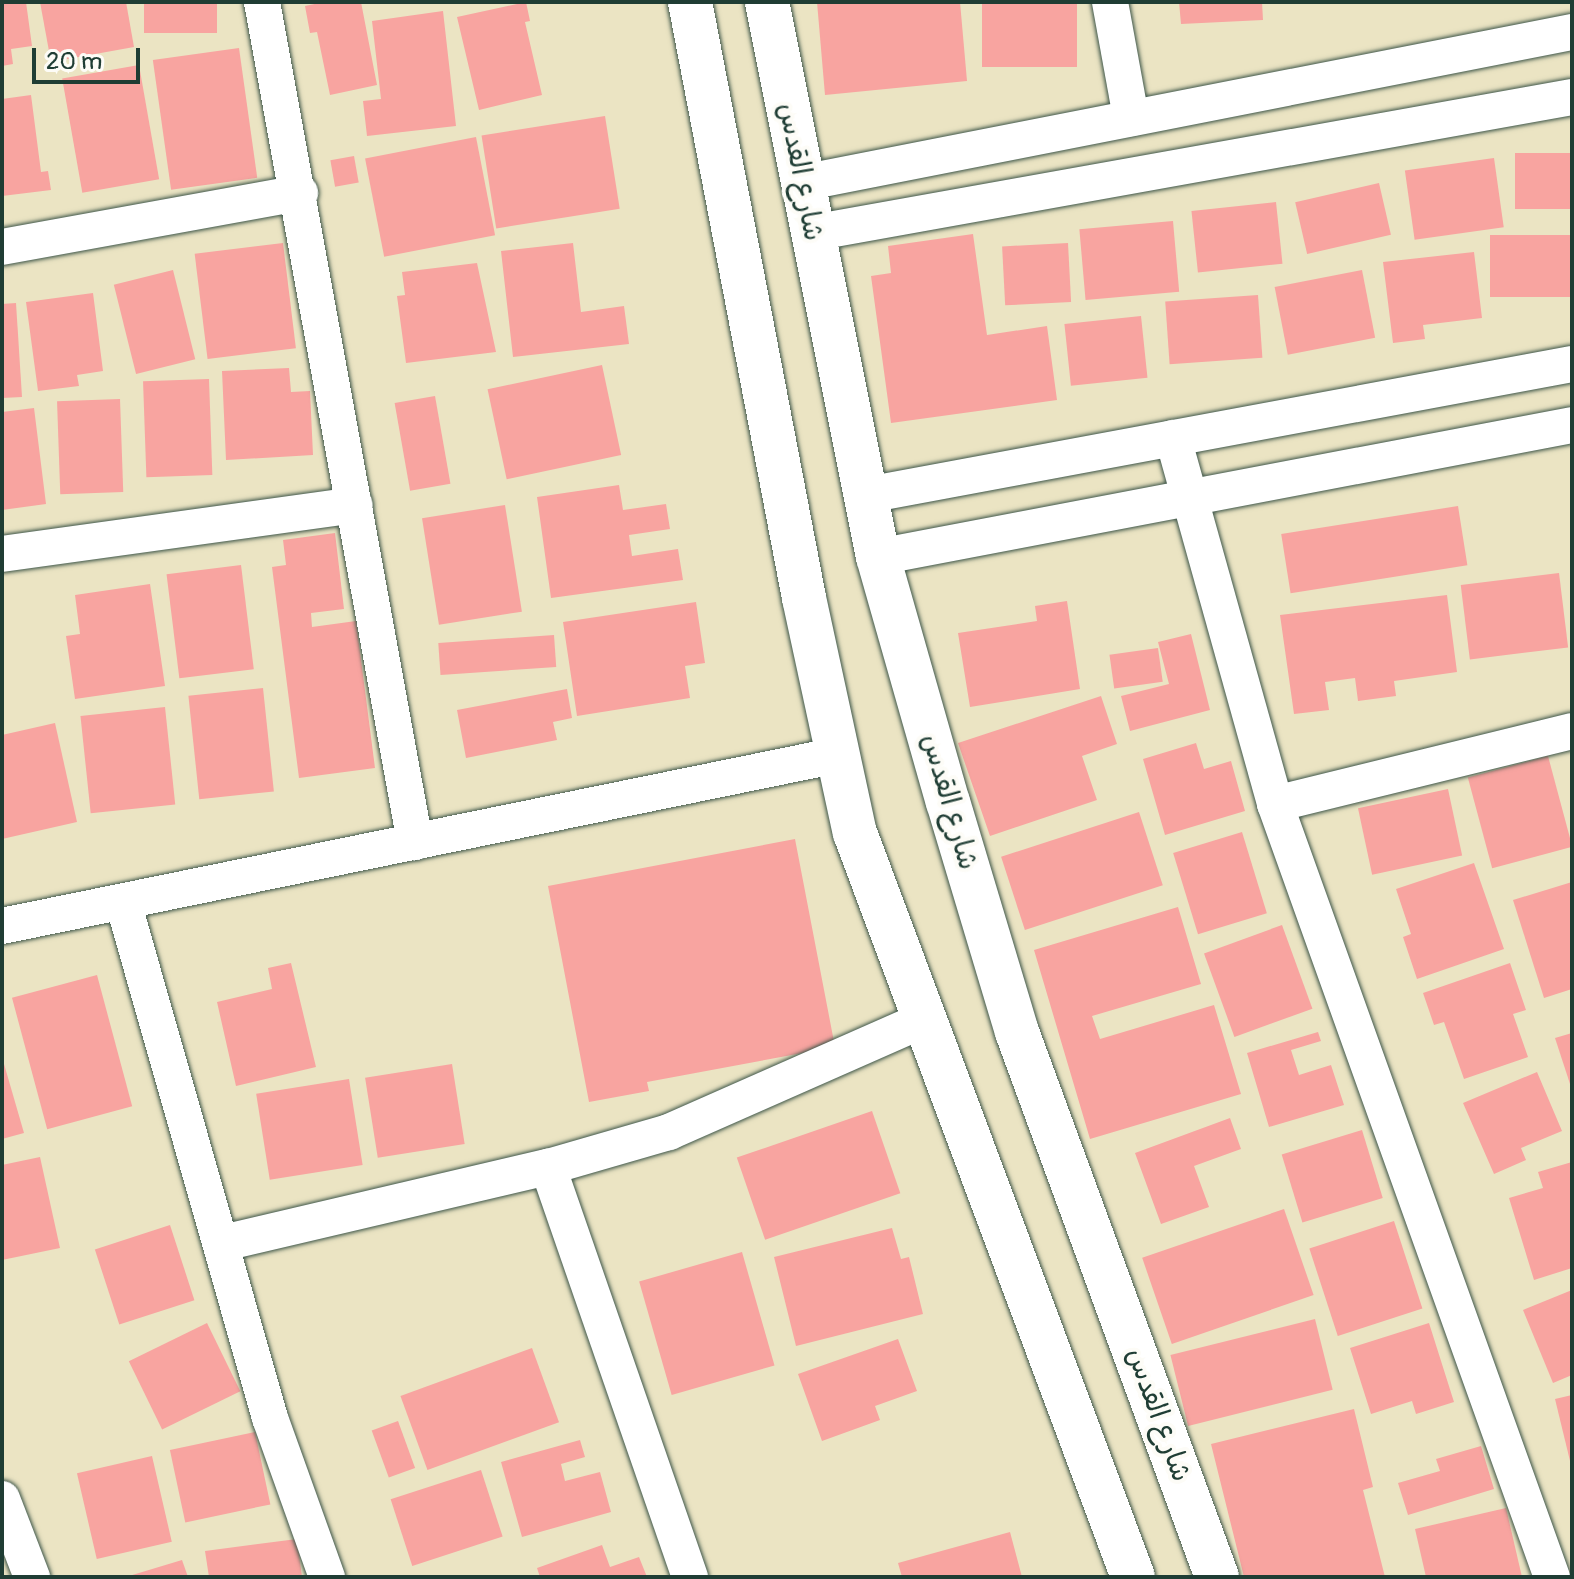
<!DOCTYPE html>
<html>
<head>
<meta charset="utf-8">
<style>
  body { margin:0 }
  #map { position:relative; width:1574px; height:1579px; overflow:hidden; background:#ebe4c3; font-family:Pangolin,"Playpen Sans Arabic",sans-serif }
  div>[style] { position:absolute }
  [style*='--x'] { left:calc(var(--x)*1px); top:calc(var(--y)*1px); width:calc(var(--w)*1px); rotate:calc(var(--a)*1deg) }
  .building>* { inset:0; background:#f8a4a0; transform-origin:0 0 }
  .roads { filter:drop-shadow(0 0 2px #3e5649) drop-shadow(0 0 2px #3e5649) }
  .street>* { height:36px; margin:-18px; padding:0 18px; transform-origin:18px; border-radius:18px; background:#fff }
  .secondary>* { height:44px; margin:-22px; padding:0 22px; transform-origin:22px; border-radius:22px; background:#fff }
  span { translate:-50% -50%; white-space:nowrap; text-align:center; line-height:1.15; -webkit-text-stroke:8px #fdfcf7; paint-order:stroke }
  .street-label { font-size:28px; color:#1f3d34 }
  .frame { position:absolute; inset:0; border:4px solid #1f3d34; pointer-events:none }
  .scale { position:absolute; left:32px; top:48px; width:108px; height:36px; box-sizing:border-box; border:4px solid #1f3d34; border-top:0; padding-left:10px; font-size:24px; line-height:28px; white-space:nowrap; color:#1f3d34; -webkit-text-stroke:6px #fdfcf7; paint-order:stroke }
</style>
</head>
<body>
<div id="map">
  <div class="building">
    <i style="clip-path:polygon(2px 2px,26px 2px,32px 46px,11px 49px,13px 64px,2px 66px)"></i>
    <i style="clip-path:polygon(40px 2px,126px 2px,134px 47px,51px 62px)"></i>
    <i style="left:144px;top:2px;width:73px;height:31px"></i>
    <i style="clip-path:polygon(324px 2px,361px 2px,377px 85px,330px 95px,317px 32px,310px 33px,305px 6px)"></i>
    <i style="clip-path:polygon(526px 2px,530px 21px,525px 22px,542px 95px,479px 110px,457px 17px)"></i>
    <i style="clip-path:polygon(817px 2px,960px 2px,967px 81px,825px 95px)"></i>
    <i style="left:982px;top:2px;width:95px;height:65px"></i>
    <i style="clip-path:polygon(1179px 2px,1262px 2px,1263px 20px,1181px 24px)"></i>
    <i style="clip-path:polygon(443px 11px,456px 126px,367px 136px,363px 101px,381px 99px,372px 21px)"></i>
    <i style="left:239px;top:48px;width:131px;height:87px;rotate:82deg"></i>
    <i style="left:139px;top:65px;width:116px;height:78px;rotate:80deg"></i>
    <i style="clip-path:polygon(31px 95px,41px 172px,48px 171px,51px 190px,2px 196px,2px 99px)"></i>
    <i style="left:605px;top:116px;width:94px;height:125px;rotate:81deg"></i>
    <i style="left:476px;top:137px;width:100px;height:113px;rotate:79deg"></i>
    <i style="left:1572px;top:153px;width:56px;height:57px;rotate:90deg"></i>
    <i style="left:354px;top:156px;width:27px;height:24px;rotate:80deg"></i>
    <i style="left:1494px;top:158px;width:70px;height:90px;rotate:82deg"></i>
    <i style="left:1379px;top:183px;width:53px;height:86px;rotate:77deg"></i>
    <i style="left:1276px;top:202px;width:62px;height:85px;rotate:84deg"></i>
    <i style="left:1173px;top:221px;width:71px;height:94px;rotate:85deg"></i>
    <i style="clip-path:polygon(973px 234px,987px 335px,1047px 326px,1057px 400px,891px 423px,871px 276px,891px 273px,888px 246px)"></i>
    <i style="left:1572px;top:235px;width:62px;height:82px;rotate:90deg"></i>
    <i style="left:283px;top:243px;width:106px;height:89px;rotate:83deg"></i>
    <i style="clip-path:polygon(573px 243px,581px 312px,624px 306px,629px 344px,513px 357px,501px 251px)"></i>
    <i style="left:1068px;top:243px;width:59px;height:66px;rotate:87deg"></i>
    <i style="clip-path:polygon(1474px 252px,1482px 318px,1423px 325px,1425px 339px,1393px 343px,1383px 262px)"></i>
    <i style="clip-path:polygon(477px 263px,496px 352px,406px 363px,397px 296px,405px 295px,402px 272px)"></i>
    <i style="left:173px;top:270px;width:92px;height:61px;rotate:76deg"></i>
    <i style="left:1362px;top:270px;width:69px;height:89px;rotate:79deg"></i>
    <i style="clip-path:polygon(93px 293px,103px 371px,77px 375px,79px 386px,38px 391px,26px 302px)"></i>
    <i style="left:1258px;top:295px;width:63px;height:93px;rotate:86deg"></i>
    <i style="clip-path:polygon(16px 303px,22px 397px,2px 398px,2px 304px)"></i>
    <i style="left:1141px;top:316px;width:62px;height:77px;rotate:84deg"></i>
    <i style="left:602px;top:365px;width:92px;height:117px;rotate:78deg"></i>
    <i style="clip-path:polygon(289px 368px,291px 392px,310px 391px,313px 455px,226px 460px,222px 371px)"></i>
    <i style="left:209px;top:379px;width:96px;height:66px;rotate:88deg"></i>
    <i style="left:435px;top:396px;width:89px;height:41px;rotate:80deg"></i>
    <i style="left:120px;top:399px;width:93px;height:63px;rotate:88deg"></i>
    <i style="clip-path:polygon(34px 408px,46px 504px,2px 510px,2px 412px)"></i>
    <i style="clip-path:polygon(619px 485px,623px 510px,666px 504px,670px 529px,629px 535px,632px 556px,678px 549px,683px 580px,551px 598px,537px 497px)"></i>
    <i style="left:505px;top:505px;width:108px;height:84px;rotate:81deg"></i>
    <i style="left:1458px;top:506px;width:60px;height:179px;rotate:81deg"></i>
    <i style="clip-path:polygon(335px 533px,344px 609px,311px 613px,312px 627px,356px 621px,375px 768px,299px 778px,272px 567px,286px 565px,283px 540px)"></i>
    <i style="left:241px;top:565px;width:105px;height:75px;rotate:83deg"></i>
    <i style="left:1559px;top:573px;width:75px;height:99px;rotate:83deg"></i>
    <i style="clip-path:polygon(150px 584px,165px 686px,75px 699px,66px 636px,80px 634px,75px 595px)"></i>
    <i style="clip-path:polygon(1447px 595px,1457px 672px,1394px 681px,1396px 696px,1358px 701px,1355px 678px,1325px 682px,1329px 710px,1294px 714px,1280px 615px)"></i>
    <i style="clip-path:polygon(1067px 601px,1080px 689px,970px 707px,958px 633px,1037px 621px,1035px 606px)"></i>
    <i style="clip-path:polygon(696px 602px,705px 663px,685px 666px,690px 698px,577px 716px,563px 622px)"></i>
    <i style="clip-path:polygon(1191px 634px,1210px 710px,1130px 731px,1121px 696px,1169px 684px,1158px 642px)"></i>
    <i style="left:554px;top:635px;width:32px;height:116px;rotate:86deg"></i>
    <i style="left:1158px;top:648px;width:34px;height:49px;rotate:82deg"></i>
    <i style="left:263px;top:688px;width:104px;height:75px;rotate:84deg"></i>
    <i style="clip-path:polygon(567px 689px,572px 718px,553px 722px,557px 740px,466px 758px,457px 710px)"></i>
    <i style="clip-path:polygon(1101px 696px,1117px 744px,1082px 756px,1097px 800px,990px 836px,958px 743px)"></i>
    <i style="left:165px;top:707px;width:98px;height:85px;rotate:84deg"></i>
    <i style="clip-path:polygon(55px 723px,77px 822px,2px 839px,2px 735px)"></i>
    <i style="clip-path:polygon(1196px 743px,1204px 769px,1231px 761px,1245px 811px,1165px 835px,1143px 759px)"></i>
    <i style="left:1548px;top:756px;width:94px;height:83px;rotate:75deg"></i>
    <i style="left:1448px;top:789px;width:68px;height:92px;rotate:78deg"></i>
    <i style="left:1139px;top:812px;width:77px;height:145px;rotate:72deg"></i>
    <i style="left:1242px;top:832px;width:85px;height:72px;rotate:73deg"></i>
    <i style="clip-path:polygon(795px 839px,835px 1047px,647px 1082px,649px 1091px,589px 1102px,548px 886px)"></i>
    <i style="clip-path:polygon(1474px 863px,1504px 949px,1417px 979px,1403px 937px,1411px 934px,1396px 889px)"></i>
    <i style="clip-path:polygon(1572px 882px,1572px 989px,1544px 998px,1513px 900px)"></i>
    <i style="clip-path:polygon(1178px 907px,1201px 984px,1092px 1016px,1100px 1039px,1214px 1005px,1241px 1094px,1090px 1139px,1034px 950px)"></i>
    <i style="left:1282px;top:925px;width:89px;height:83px;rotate:70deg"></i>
    <i style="clip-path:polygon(291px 963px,316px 1067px,236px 1086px,217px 1002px,272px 989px,268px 968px)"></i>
    <i style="clip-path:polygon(1510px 963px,1526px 1010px,1513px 1014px,1528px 1057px,1464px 1079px,1444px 1022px,1434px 1025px,1423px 993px)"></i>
    <i style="left:97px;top:975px;width:136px;height:88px;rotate:75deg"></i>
    <i style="clip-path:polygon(1318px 1032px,1321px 1041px,1291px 1050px,1299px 1075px,1331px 1065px,1344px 1105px,1269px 1127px,1247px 1053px)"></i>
    <i style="clip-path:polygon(1572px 1033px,1572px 1087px,1571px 1087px,1555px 1038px)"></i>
    <i style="clip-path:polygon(2px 1057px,24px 1133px,2px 1139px)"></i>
    <i style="left:452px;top:1064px;width:81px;height:88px;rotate:81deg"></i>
    <i style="clip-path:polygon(1537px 1072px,1562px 1131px,1521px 1148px,1526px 1160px,1494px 1174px,1463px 1103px)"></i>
    <i style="left:349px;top:1079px;width:87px;height:94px;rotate:81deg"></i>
    <i style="left:872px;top:1111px;width:87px;height:143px;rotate:71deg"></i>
    <i style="clip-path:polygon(1230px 1118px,1241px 1149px,1194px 1166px,1209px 1207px,1161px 1224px,1135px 1153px)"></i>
    <i style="left:1362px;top:1130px;width:71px;height:84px;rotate:73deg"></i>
    <i style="clip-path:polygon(40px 1157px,60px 1248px,2px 1260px,2px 1165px)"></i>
    <i style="clip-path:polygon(1572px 1162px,1572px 1268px,1534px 1280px,1509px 1198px,1543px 1188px,1538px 1172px)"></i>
    <i style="left:1284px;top:1209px;width:91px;height:150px;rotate:71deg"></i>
    <i style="left:1394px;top:1221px;width:92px;height:89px;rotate:72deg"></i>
    <i style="left:170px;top:1225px;width:79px;height:79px;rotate:72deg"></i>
    <i style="clip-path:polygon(892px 1228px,901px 1259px,909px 1257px,923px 1314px,796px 1346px,774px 1257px)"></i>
    <i style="left:742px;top:1252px;width:118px;height:107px;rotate:74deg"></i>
    <i style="clip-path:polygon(1572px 1290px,1572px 1375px,1553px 1383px,1523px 1310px)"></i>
    <i style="left:1315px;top:1319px;width:73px;height:149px;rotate:76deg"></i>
    <i style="left:207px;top:1323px;width:76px;height:87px;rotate:64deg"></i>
    <i style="clip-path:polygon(1429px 1323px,1454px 1402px,1416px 1414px,1412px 1401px,1371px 1414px,1350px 1348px)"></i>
    <i style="clip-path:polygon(898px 1339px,917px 1391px,875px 1406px,880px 1420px,822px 1441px,798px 1374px)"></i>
    <i style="left:532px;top:1348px;width:79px;height:140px;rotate:70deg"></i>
    <i style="clip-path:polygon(1572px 1395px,1572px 1465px,1571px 1465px,1555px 1399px)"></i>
    <i style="clip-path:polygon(1354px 1409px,1373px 1487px,1363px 1490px,1385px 1577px,1244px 1577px,1211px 1444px)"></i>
    <i style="left:398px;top:1421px;width:50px;height:28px;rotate:70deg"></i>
    <i style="left:255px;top:1432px;width:74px;height:87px;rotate:78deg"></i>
    <i style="clip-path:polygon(580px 1440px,585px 1457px,561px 1464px,565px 1481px,600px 1472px,611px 1512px,522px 1537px,501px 1462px)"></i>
    <i style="clip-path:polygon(1481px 1446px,1494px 1489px,1408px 1515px,1398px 1483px,1440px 1471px,1436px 1459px)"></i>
    <i style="left:152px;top:1456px;width:88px;height:77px;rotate:77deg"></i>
    <i style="left:481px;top:1470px;width:70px;height:95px;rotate:72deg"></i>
    <i style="clip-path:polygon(1506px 1508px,1522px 1577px,1426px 1577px,1415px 1529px)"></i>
    <i style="clip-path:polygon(1010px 1532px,1022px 1577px,902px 1577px,898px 1563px)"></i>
    <i style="clip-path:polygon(297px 1539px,302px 1577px,209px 1577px,205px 1551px)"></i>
    <i style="clip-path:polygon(602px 1545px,610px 1567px,639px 1557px,647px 1577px,540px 1577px,537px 1568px)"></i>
    <i style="clip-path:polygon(182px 1560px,188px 1577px,129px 1577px,129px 1576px)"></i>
  </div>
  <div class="roads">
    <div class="street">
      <i style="--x:262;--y:2;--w:854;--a:79.68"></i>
      <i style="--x:1110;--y:2;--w:118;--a:79.7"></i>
      <i style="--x:802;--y:183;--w:785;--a:-11.1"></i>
      <i style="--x:812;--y:233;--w:772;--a:-10.15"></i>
      <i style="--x:2;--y:247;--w:303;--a:-10.3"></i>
      <i style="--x:1173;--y:438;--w:380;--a:74.4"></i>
      <i style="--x:1275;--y:804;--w:821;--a:70.29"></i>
      <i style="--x:867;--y:495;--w:717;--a:-10.53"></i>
      <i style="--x:2;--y:554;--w:356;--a:-7.9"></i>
      <i style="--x:878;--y:557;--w:706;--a:-10.77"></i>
      <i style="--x:1275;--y:804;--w:306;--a:-13.8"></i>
      <i style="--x:123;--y:902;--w:537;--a:74.1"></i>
      <i style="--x:270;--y:1418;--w:169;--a:70.3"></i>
      <i style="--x:2;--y:926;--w:853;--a:-11.56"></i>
      <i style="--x:548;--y:1167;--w:434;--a:70.9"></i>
      <i style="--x:223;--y:1243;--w:334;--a:-13.2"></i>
      <i style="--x:548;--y:1167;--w:126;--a:-16.1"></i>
      <i style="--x:669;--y:1132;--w:280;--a:-23.8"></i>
      <i style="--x:2;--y:1499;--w:84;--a:69"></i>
    </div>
    <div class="secondary">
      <i style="--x:690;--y:2;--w:607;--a:79.17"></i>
      <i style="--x:804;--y:598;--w:240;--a:77.8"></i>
      <i style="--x:855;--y:833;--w:794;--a:69.51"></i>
      <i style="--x:767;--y:2;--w:566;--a:78.69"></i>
      <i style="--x:878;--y:557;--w:255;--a:74.1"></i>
      <i style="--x:948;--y:802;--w:240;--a:73.3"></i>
      <i style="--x:1017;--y:1032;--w:581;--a:69.85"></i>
    </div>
  </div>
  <div class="street-label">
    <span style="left:800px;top:172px;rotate:79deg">شارع القدس</span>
    <span style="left:949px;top:802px;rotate:74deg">شارع القدس</span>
    <span style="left:1158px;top:1415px;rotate:70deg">شارع القدس</span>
  </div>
  <div class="frame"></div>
  <div class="scale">20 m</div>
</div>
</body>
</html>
